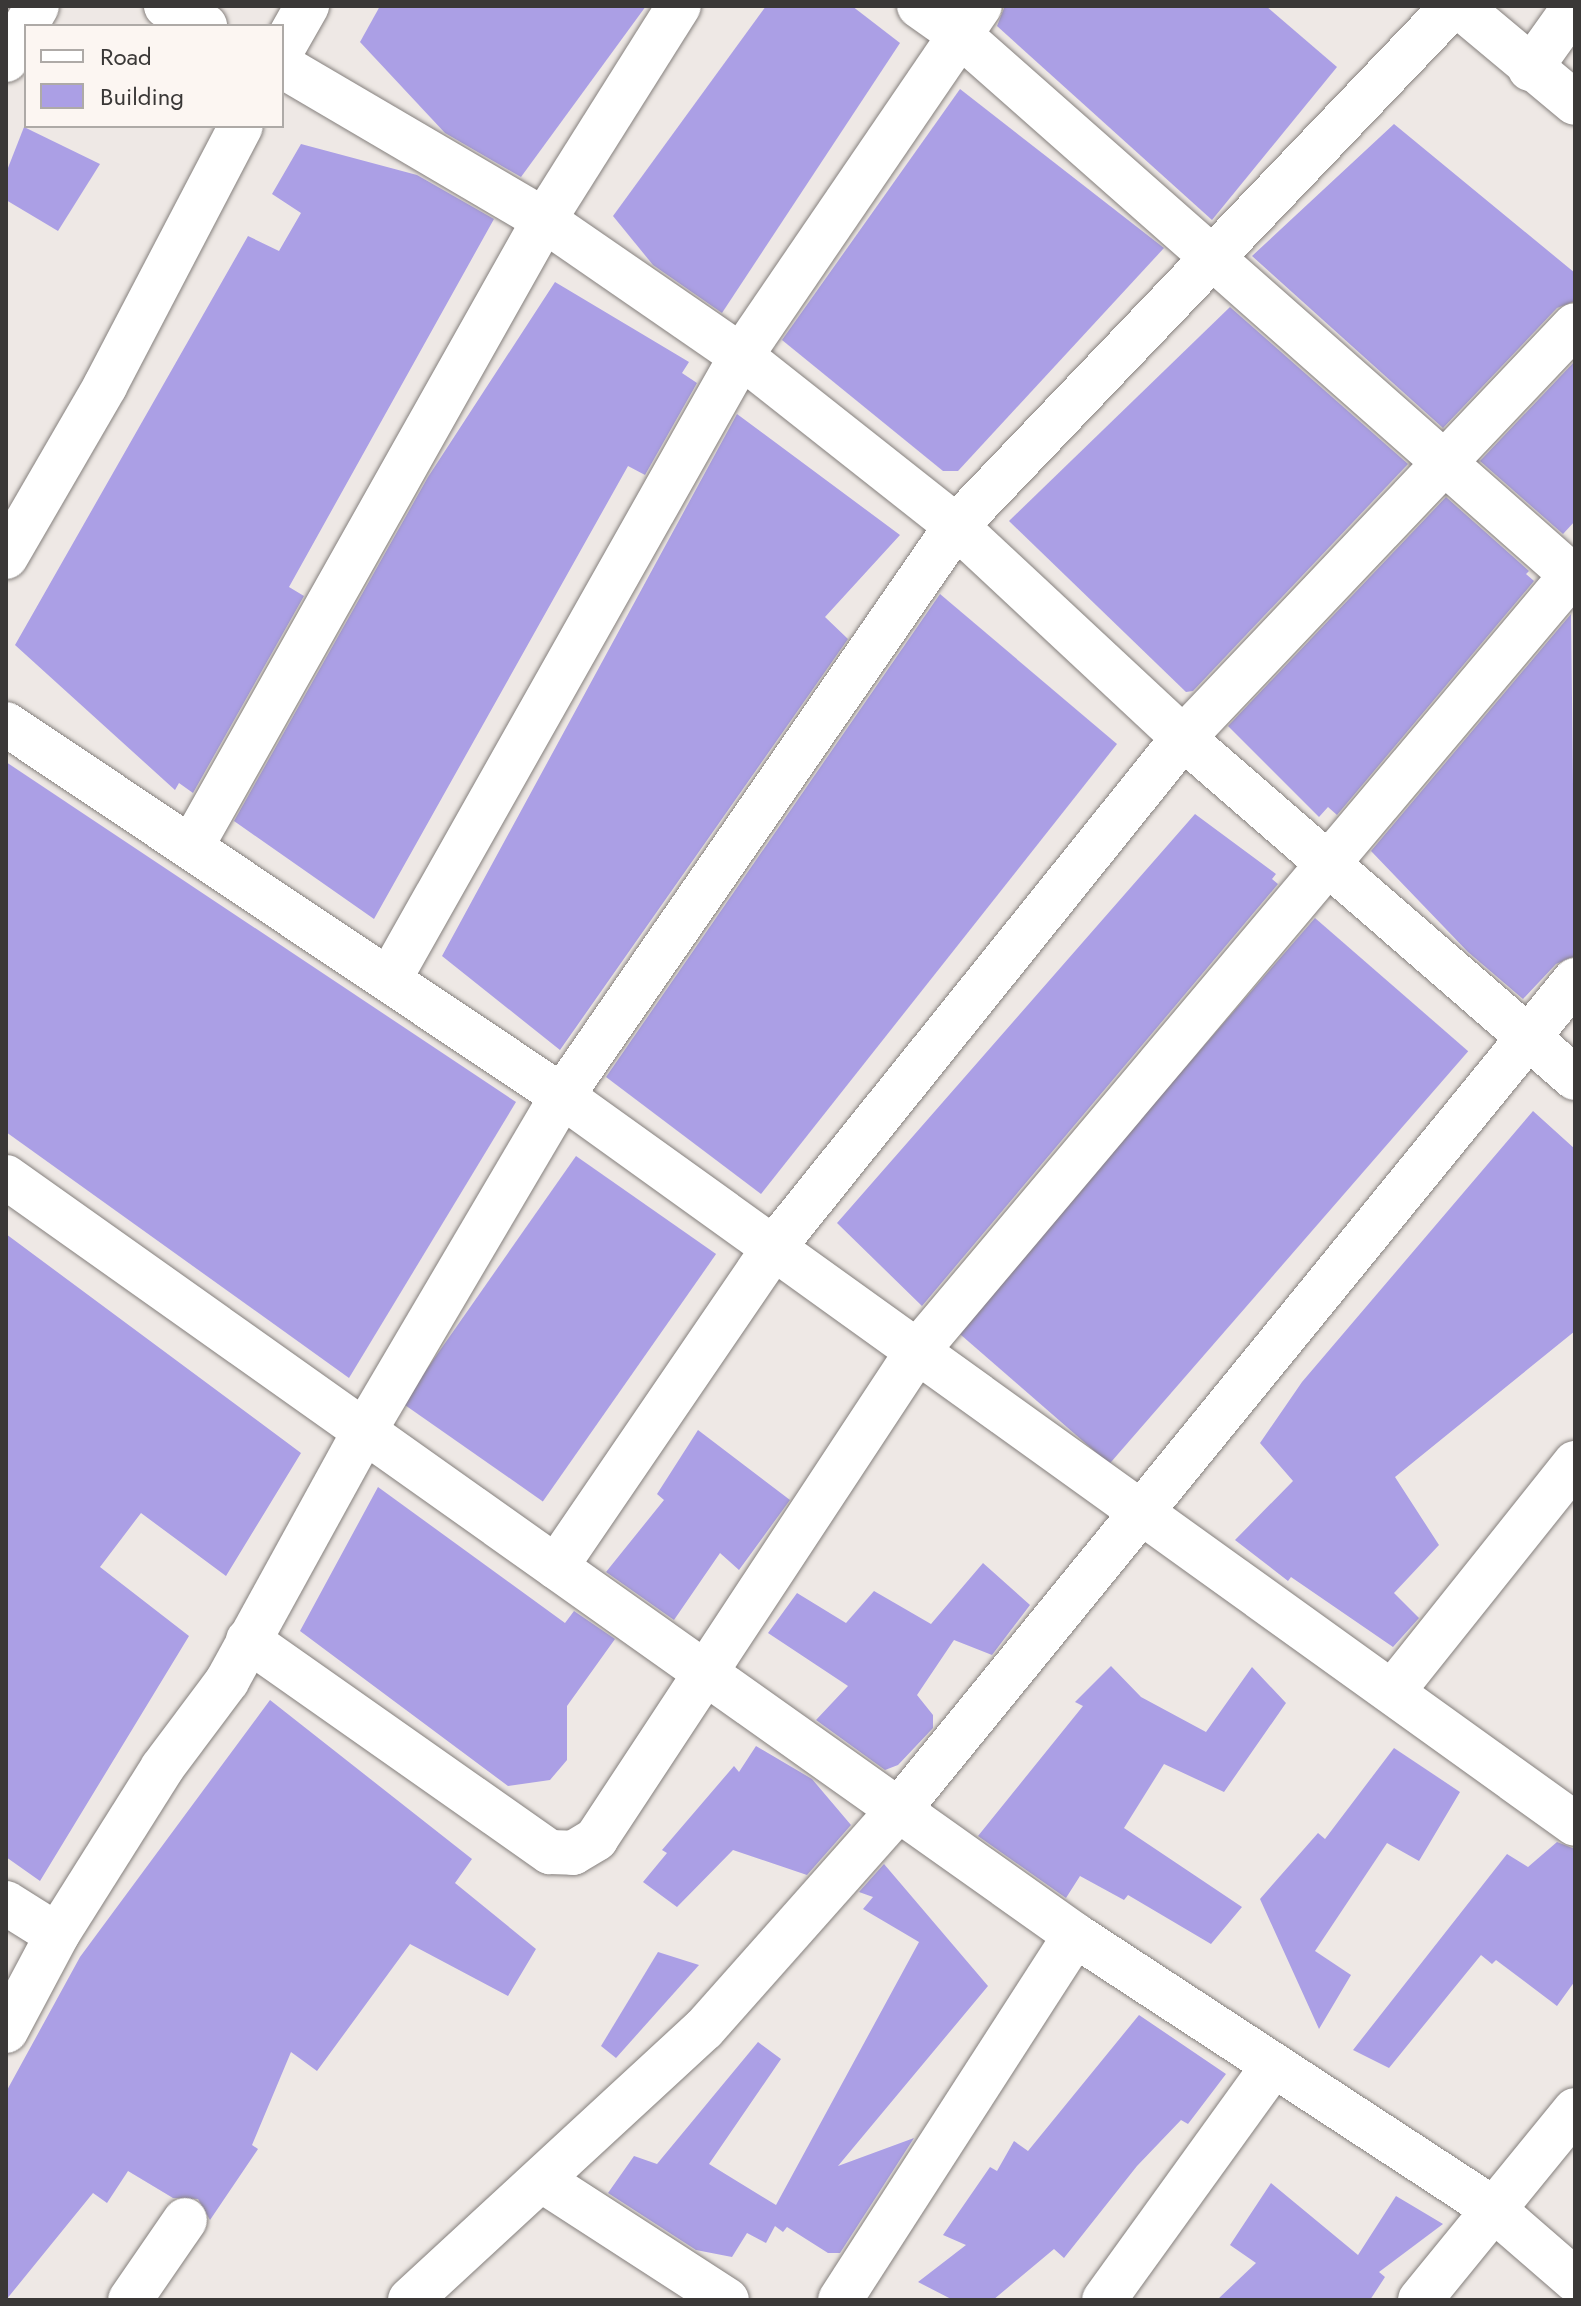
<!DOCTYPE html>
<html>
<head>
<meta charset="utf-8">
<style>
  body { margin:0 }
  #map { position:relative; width:1581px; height:2306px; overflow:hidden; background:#eee8e5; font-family:Jost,sans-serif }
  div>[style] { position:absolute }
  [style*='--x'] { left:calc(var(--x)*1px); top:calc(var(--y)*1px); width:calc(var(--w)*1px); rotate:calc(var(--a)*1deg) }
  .building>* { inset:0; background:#ab9fe5; transform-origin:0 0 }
  .roads { filter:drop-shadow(0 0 2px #85807d) drop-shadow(0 0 2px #85807d) }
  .minor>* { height:44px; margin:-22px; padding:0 22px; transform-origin:22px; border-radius:22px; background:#fff }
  span { translate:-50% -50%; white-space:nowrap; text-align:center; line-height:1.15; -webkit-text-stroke:8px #fcf6f2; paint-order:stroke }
  .frame { position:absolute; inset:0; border:8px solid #3a3837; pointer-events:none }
  .legend { position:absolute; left:24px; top:24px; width:260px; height:104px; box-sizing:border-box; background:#fcf6f2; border:2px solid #aeaaa7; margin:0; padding:10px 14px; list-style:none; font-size:24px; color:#3a3837 }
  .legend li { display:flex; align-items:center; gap:16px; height:40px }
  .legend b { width:40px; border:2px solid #aeaaa7 }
</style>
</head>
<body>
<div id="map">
  <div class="building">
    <i style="clip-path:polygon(380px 6px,646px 6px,521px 177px,445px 133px,360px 42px)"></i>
    <i style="clip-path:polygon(766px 6px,852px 6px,900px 43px,722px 313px,653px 265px,613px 216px)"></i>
    <i style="clip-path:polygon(1005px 6px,1266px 6px,1337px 67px,1212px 220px,997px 26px)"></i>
    <i style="clip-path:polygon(960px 89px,1164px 248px,958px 471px,943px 471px,782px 340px)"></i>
    <i style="clip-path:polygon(1394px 124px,1575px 273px,1575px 301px,1557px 308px,1443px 428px,1252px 256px)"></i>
    <i style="clip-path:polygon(24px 127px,100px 164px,58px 231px,6px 200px,6px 173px)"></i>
    <i style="clip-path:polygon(301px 144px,417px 175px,494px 219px,289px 587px,304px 596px,193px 793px,179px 783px,175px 790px,15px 645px,248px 236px,279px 251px,301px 213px,272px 194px)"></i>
    <i style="clip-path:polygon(555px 282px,689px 362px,682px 373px,697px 383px,645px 475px,628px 466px,374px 919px,234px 821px,428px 477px)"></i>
    <i style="clip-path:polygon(1230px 307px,1408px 464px,1193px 691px,1186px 692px,1009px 521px)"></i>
    <i style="clip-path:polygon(1575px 361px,1575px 521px,1563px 534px,1480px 461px)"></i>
    <i style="clip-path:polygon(737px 414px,900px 535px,825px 617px,848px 639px,560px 1050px,442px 956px)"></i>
    <i style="clip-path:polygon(1446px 497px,1529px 571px,1526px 574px,1534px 581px,1337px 815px,1328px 807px,1319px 817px,1228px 726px)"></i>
    <i style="clip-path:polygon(940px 594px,1117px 744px,761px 1194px,606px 1077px)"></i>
    <i style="clip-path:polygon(1571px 614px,1575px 956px,1556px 964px,1523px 999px,1468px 952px,1371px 851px)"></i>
    <i style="clip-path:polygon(6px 762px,516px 1102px,349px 1378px,6px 1132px)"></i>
    <i style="clip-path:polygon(1195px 814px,1276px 874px,1272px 879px,1278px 884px,922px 1306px,837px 1223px)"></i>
    <i style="left:1315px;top:918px;width:203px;height:547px;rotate:41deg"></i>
    <i style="clip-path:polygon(1533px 1111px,1575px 1149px,1575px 1331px,1395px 1477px,1439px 1545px,1394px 1593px,1419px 1618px,1393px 1647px,1291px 1577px,1288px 1581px,1235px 1540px,1293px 1481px,1260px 1443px,1302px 1382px)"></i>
    <i style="left:576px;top:1156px;width:171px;height:302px;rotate:35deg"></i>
    <i style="clip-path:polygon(6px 1234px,301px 1453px,226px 1576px,141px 1513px,100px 1567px,189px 1636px,40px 1881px,6px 1857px)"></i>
    <i style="clip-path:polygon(698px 1430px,790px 1500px,739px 1570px,720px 1553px,674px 1620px,606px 1572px,664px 1500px,657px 1494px)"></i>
    <i style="clip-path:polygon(378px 1487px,565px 1623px,574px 1611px,615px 1639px,567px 1706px,567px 1760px,550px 1780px,508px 1786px,300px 1631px)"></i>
    <i style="clip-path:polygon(983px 1563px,1030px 1605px,992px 1655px,954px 1640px,917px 1695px,933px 1715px,933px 1728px,898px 1765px,885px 1770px,816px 1720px,848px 1686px,768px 1633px,797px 1593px,846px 1623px,874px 1591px,931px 1624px)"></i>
    <i style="clip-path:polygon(1111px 1666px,1141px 1697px,1206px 1732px,1252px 1667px,1286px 1703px,1224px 1792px,1164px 1764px,1124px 1828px,1242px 1907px,1211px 1944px,1128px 1895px,1124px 1900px,1080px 1876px,1066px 1898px,978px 1836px,1083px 1706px,1075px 1702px)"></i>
    <i style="clip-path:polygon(270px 1700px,472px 1859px,455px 1883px,536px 1949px,508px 1996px,410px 1944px,317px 2071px,291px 2052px,252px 2145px,258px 2149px,210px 2220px,198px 2199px,173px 2198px,128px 2171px,107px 2203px,93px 2193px,6px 2300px,6px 2092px,80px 1957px)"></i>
    <i style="clip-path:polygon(756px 1746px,812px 1779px,851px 1825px,807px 1875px,733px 1850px,677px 1907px,643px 1882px,667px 1853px,662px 1850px,734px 1766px,739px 1772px)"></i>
    <i style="clip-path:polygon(1394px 1748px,1460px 1792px,1419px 1861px,1387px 1843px,1315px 1951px,1351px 1975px,1319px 2029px,1260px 1899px,1318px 1833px,1325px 1839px)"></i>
    <i style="clip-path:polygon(1557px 1842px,1575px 1849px,1575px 1981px,1557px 2006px,1496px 1960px,1492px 1964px,1481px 1955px,1389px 2068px,1353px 2050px,1507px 1854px,1528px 1867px)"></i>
    <i style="clip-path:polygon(884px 1864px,988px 1986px,838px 2166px,914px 2138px,840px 2253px,828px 2253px,787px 2227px,783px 2232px,775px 2226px,766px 2243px,747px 2233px,732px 2257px,696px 2250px,608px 2193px,634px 2156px,657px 2164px,758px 2042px,781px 2059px,709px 2164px,776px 2205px,919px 1942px,863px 1909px,873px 1897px,859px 1892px)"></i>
    <i style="clip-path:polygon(658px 1952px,699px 1965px,616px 2058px,601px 2046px)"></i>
    <i style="clip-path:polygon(1139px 2015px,1226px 2074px,1188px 2124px,1181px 2120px,1137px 2166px,1064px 2258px,1054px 2249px,993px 2300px,953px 2300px,918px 2282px,966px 2245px,943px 2235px,990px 2167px,997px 2171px,1014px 2141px,1028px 2151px)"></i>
    <i style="clip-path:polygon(1271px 2183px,1358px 2255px,1396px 2196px,1443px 2224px,1379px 2272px,1385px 2277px,1370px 2300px,1217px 2300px,1256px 2263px,1230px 2245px)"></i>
  </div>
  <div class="roads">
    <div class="minor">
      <i style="--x:166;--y:6;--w:44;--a:27.1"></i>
      <i style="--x:919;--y:6;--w:50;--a:35.3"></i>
      <i style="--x:960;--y:35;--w:820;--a:41.44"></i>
      <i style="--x:1459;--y:6;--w:151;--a:39.9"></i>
      <i style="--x:282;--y:50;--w:51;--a:-60.4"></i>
      <i style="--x:6;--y:60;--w:62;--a:-60.1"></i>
      <i style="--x:282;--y:66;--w:304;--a:30.4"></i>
      <i style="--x:544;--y:220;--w:239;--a:34.6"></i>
      <i style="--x:741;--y:356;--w:274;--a:38.3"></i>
      <i style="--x:956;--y:526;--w:311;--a:43"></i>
      <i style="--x:1183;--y:738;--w:519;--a:40.94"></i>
      <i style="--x:1530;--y:69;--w:77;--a:-54.5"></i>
      <i style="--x:6;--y:557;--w:198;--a:-59.9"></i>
      <i style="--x:105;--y:386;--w:293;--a:-62.4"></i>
      <i style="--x:6;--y:724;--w:669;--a:33.79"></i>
      <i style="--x:562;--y:1096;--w:1247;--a:35.7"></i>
      <i style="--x:193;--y:844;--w:716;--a:-60.64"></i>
      <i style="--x:544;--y:220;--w:253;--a:-57.8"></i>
      <i style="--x:390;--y:978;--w:714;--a:-60.56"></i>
      <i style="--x:741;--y:356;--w:424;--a:-55.7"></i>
      <i style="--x:6;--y:1177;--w:1310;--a:35.34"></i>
      <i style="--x:1075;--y:1935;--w:498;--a:33.2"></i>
      <i style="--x:1492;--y:2208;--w:110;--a:40.9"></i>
      <i style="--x:556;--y:1567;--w:387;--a:-55.7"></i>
      <i style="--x:774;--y:1247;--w:653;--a:-51.22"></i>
      <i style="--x:1183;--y:738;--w:569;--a:-46.49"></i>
      <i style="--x:248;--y:1640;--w:369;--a:35.1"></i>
      <i style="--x:550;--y:1852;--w:23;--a:2"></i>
      <i style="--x:573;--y:1853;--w:27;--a:-31"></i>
      <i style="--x:596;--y:1839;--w:585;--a:-56.64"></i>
      <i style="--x:918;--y:1350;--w:1019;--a:-49.86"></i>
      <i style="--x:1393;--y:1691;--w:292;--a:-51.4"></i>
      <i style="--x:6;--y:1903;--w:60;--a:32.1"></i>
      <i style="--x:6;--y:2031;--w:109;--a:-62"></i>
      <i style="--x:57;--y:1935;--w:197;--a:-57.8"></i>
      <i style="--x:162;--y:1768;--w:109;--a:-53.2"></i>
      <i style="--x:227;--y:1681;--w:284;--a:-61.2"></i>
      <i style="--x:364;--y:1432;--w:390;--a:-59.5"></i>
      <i style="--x:562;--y:1096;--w:693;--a:-55.35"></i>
      <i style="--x:956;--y:526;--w:719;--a:-46.3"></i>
      <i style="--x:543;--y:2181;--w:219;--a:32.9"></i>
      <i style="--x:130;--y:2300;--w:97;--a:-55.5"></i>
      <i style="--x:410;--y:2300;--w:400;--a:-42.7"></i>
      <i style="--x:704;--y:2029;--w:297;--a:-48.4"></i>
      <i style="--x:901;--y:1807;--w:1067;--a:-50.82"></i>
      <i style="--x:840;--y:2300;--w:434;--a:-57.2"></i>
      <i style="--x:1104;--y:2300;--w:289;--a:-54.2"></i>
      <i style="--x:1420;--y:2300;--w:245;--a:-50.8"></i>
    </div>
  </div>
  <div class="frame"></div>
  <ul class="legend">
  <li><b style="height:10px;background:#fff"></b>Road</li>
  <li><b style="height:22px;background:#ab9fe5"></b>Building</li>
  </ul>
</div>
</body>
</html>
